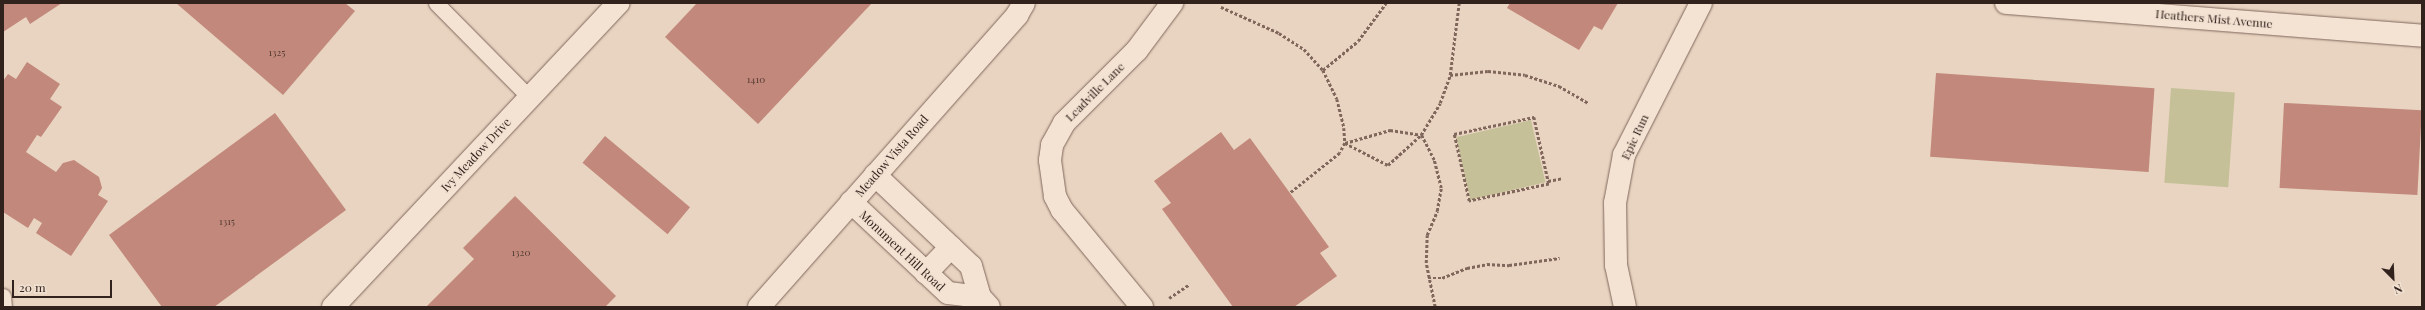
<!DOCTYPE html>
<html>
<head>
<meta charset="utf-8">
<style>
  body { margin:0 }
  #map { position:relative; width:2425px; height:310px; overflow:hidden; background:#e8d4c1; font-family:"Playfair Display",serif }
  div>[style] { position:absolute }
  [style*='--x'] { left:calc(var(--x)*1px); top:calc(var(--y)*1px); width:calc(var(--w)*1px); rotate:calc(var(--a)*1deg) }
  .green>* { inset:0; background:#c5c097; transform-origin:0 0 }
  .building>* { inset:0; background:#c2887b; transform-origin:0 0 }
  .path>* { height:2.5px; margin-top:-1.25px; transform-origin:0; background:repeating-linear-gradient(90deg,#80665b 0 3px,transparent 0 5px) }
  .roads { filter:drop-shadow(0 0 1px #80665b) drop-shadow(0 0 1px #80665b) }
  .lane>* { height:15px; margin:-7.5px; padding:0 7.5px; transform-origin:7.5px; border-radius:7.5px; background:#f4e3d3 }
  .street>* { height:22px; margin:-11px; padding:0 11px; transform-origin:11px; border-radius:11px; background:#f4e3d3 }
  span { translate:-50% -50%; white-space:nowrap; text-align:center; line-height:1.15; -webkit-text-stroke:3px #f1e0d0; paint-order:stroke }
  .number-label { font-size:10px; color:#553c34 }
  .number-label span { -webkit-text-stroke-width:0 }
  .street-label { font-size:12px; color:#31221d }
  .frame { position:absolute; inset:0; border:4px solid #31221d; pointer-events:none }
  .north { position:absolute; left:2373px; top:258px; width:40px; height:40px; -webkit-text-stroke:3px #f1e0d0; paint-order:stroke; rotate:156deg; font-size:11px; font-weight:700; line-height:16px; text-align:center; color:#31221d }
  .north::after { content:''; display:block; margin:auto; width:14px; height:18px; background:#31221d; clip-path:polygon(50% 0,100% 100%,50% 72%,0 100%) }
  .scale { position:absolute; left:12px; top:280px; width:100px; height:18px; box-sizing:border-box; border:2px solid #31221d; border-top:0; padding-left:5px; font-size:12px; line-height:14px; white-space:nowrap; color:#31221d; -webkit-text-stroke:3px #f1e0d0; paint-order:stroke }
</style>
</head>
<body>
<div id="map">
  <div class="green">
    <i style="left:2171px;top:88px;width:64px;height:95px;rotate:4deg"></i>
    <i style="left:1531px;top:120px;width:64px;height:77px;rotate:77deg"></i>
  </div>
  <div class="building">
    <i style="clip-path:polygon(3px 3px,62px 3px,30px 24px,26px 17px,3px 32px)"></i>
    <i style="clip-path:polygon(176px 3px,345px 3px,355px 11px,283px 95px)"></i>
    <i style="clip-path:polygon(697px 3px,872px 3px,758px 124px,665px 37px)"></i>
    <i style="clip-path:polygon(1510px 3px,1618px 3px,1602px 30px,1594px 26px,1579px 50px,1507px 8px)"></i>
    <i style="clip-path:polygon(27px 62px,60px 84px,50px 99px,62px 107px,41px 137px,37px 135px,26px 152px,56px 172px,63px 163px,74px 160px,99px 177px,102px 188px,98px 195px,108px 201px,71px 256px,36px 233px,42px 223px,34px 218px,28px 228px,3px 212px,3px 81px,8px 74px,16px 79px)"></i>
    <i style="left:1936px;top:73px;width:219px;height:84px;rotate:4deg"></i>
    <i style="left:2284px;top:103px;width:138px;height:85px;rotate:3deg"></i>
    <i style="clip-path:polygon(275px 113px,346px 210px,214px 307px,162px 307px,109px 235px)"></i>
    <i style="clip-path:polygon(1221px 132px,1234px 150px,1250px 138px,1329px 247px,1320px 253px,1337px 276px,1294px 307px,1233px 307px,1162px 209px,1171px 203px,1154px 181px)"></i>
    <i style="left:605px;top:136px;width:111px;height:35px;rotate:40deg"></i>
    <i style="clip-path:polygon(515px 196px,616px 296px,605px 307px,426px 307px,474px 259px,463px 248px)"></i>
  </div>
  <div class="path">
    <i style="--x:1221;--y:7;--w:64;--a:24.1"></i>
    <i style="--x:1279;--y:33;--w:30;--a:33"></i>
    <i style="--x:1304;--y:49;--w:28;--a:48"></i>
    <i style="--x:1323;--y:70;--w:32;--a:64"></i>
    <i style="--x:1337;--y:99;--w:30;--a:76"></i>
    <i style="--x:1344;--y:128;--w:15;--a:86"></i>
    <i style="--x:1345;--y:143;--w:11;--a:117"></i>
    <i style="--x:1340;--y:153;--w:64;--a:141.3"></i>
    <i style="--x:1323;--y:70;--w:45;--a:-39.6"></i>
    <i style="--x:1358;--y:41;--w:47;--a:-53.6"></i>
    <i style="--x:1450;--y:75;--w:38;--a:-6"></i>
    <i style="--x:1488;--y:71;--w:37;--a:6"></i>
    <i style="--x:1525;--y:75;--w:36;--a:18"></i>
    <i style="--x:1559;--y:86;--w:34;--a:30"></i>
    <i style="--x:1534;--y:117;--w:69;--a:77.4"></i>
    <i style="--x:1549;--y:184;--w:82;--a:168"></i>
    <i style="--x:1469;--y:201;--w:69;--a:-102.6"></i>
    <i style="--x:1454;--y:134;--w:82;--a:-12"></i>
    <i style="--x:1345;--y:143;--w:48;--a:27.1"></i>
    <i style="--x:1388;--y:165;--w:45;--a:-42.3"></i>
    <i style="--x:1345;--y:143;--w:47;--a:-16.1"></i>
    <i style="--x:1390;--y:130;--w:31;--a:9"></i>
    <i style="--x:1548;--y:181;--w:15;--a:-11"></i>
    <i style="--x:1428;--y:278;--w:14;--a:0"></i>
    <i style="--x:1442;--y:278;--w:27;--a:-22"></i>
    <i style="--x:1467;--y:268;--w:20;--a:-11"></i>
    <i style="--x:1487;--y:264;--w:22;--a:3"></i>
    <i style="--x:1509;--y:265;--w:51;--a:-7.8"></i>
    <i style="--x:1169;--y:298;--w:25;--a:-34"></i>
    <i style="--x:1435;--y:307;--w:45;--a:-101.6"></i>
    <i style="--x:1426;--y:263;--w:28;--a:-88"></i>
    <i style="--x:1427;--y:235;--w:26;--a:-67"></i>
    <i style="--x:1437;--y:211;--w:23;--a:-80"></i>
    <i style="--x:1441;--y:188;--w:29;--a:-104"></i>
    <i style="--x:1434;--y:160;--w:28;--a:-117"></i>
    <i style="--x:1421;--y:135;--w:37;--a:-59"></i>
    <i style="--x:1440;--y:103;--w:30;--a:-70"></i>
    <i style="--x:1450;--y:75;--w:73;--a:-82.9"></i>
  </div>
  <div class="roads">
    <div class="lane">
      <i style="--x:436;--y:3;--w:134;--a:45.3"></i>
      <i style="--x:3;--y:296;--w:11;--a:85"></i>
    </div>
    <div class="street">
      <i style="--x:2006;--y:3;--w:417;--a:4.5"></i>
      <i style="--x:875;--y:175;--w:132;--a:43.5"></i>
      <i style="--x:971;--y:266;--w:32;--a:74"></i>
      <i style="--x:980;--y:297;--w:13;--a:48"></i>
      <i style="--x:851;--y:202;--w:133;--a:43.2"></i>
      <i style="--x:948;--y:293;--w:32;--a:7"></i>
      <i style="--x:926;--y:273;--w:36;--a:-46"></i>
      <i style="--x:333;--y:307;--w:417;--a:-46.8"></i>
      <i style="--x:759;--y:307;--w:390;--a:-48.5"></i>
      <i style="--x:1017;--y:15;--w:14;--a:-60"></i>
      <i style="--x:1142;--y:307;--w:126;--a:-129.5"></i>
      <i style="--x:1062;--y:210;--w:16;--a:-117"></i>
      <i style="--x:1055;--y:196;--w:36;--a:-98"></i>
      <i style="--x:1050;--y:160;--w:15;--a:-82"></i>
      <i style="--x:1052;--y:145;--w:25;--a:-61"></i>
      <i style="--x:1064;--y:123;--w:103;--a:-45"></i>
      <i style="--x:1137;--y:50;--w:59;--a:-53.3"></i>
      <i style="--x:1625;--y:307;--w:43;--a:-102.1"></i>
      <i style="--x:1616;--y:265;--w:62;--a:-90.9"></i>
      <i style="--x:1615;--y:203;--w:49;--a:-79.4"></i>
      <i style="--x:1624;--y:155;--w:170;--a:-63.1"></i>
    </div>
  </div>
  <div class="number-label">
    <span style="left:277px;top:53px">1325</span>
    <span style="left:756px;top:80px">1410</span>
    <span style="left:227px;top:222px">1315</span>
    <span style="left:521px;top:253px">1320</span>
  </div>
  <div class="street-label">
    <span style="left:2214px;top:19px;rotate:5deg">Heathers Mist Avenue</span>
    <span style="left:1095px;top:92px;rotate:-45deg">Leadville Lane</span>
    <span style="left:1635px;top:137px;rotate:-65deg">Epic Run</span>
    <span style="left:476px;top:155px;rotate:-47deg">Ivy Meadow Drive</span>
    <span style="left:892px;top:156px;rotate:-49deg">Meadow Vista Road</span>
    <span style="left:902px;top:251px;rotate:43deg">Monument Hill Road</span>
  </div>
  <div class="frame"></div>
  <div class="north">N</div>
  <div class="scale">20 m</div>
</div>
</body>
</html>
